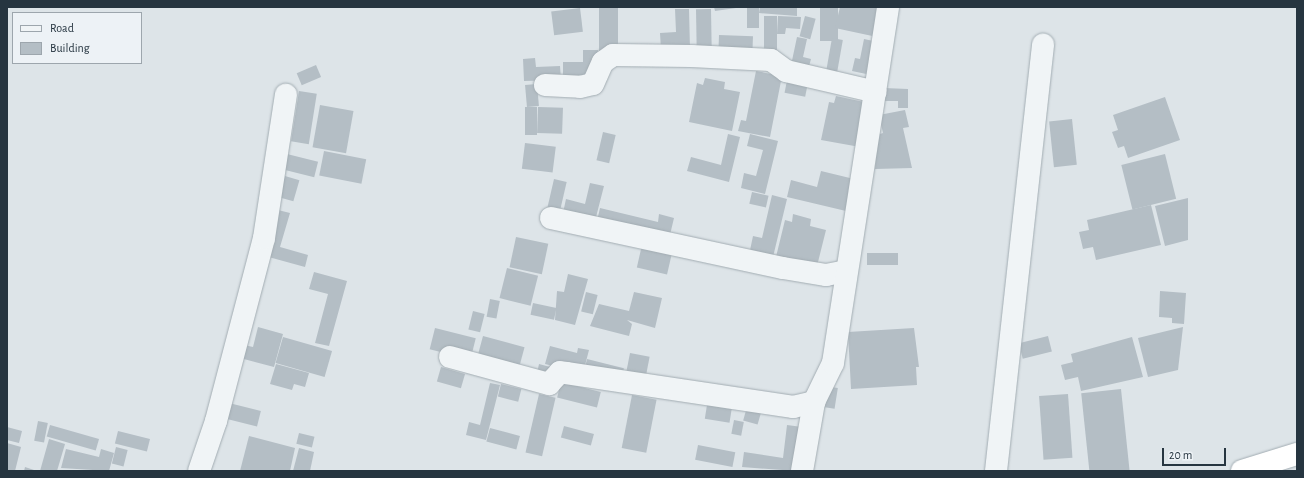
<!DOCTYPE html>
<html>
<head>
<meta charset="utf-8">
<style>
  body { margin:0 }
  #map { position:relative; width:1304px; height:478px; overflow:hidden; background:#dde4e8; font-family:"Alegreya Sans",sans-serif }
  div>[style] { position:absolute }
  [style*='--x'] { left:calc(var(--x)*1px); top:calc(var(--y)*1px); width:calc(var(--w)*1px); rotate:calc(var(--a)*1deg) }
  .building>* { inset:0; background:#b4bec5; transform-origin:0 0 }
  .roads { filter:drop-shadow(0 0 1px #a2acb2) drop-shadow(0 0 1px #a2acb2) }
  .street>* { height:22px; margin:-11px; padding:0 11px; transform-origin:11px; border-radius:11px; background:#f0f4f6 }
  .highway>* { height:22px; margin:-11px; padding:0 11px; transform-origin:11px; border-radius:11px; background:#fff }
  span { translate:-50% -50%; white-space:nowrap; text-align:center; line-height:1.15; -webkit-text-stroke:3px #edf2f6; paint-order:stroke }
  .frame { position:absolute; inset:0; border:8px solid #263540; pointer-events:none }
  .legend { position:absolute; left:12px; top:12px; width:130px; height:52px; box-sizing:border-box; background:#edf2f6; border:1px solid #9da6ad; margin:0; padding:5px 7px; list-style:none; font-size:12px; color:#263540 }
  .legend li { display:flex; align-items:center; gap:8px; height:20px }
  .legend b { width:20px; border:1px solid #9da6ad }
  .scale { position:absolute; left:1162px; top:448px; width:64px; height:18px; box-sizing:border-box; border:2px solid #263540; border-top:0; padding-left:5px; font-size:12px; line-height:14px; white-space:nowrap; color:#263540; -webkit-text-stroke:3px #edf2f6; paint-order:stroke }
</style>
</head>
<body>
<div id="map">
  <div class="building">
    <i style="left:599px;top:7px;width:19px;height:45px"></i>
    <i style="clip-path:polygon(714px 7px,736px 7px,736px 8px,715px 11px)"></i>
    <i style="left:747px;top:7px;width:12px;height:21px"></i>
    <i style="clip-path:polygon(760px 7px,797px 7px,797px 16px,759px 13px)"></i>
    <i style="left:820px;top:7px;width:18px;height:34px"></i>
    <i style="clip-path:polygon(840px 7px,883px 7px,877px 37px,835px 28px)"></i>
    <i style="left:580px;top:8px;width:24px;height:29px;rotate:83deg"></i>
    <i style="clip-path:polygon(675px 9px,689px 9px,690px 49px,661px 50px,660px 33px,676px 32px)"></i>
    <i style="left:711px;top:9px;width:41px;height:15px;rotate:89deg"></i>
    <i style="left:764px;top:16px;width:13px;height:35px"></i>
    <i style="clip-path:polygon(778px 16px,801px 17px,800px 29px,786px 28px,785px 34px,777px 34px)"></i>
    <i style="left:805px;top:16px;width:11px;height:21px;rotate:15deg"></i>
    <i style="left:719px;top:35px;width:34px;height:15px;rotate:2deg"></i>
    <i style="clip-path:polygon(797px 37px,807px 39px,803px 57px,811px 59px,807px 74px,790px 70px)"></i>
    <i style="left:832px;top:38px;width:11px;height:40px;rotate:10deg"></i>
    <i style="clip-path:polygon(864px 39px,878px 42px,871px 75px,852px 71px,855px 58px,860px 59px)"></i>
    <i style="clip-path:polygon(583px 50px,598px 50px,595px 81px,563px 81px,563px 62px,583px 62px)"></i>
    <i style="clip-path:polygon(535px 58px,536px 67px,560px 66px,561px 80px,524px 81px,523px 59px)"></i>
    <i style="left:316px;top:65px;width:13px;height:21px;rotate:67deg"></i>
    <i style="clip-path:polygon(756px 71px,782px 76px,770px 137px,738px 131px,741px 120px,746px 121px)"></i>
    <i style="left:788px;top:75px;width:21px;height:18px;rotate:11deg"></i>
    <i style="clip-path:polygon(705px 78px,725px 82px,724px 89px,740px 92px,732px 131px,689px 122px,697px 83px,703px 85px)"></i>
    <i style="left:537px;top:84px;width:22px;height:12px;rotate:85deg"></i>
    <i style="clip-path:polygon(884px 88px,908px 89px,908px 108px,898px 108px,898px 101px,883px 101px)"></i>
    <i style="left:299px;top:91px;width:18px;height:51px;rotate:9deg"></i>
    <i style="clip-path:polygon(836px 96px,864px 102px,860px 147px,821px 140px,829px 102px,834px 103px)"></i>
    <i style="clip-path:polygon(1165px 97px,1180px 140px,1128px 158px,1124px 146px,1118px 148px,1112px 132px,1118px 130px,1113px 115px)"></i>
    <i style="left:320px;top:105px;width:34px;height:43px;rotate:10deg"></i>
    <i style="left:525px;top:107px;width:12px;height:28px"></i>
    <i style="left:538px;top:107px;width:25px;height:26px;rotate:2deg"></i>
    <i style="clip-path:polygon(905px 110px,909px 127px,903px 128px,912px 168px,875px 169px,877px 135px,883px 133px,879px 115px)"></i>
    <i style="left:1072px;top:119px;width:46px;height:23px;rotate:84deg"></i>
    <i style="left:603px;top:132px;width:13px;height:29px;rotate:13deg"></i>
    <i style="clip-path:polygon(728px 134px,740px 137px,729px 182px,687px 171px,691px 157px,721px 165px)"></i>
    <i style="clip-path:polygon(750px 134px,778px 141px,765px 194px,741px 188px,744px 173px,756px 176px,763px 150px,747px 146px)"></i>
    <i style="left:525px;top:143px;width:31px;height:26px;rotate:7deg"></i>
    <i style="left:324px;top:151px;width:43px;height:25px;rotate:11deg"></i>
    <i style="left:287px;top:154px;width:32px;height:16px;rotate:14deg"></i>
    <i style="left:1165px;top:154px;width:46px;height:45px;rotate:76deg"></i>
    <i style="clip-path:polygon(821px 171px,854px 179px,846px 211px,787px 197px,791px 180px,817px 187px)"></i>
    <i style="left:285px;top:176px;width:15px;height:22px;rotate:16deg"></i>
    <i style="left:554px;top:179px;width:13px;height:33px;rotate:13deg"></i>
    <i style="clip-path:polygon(590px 183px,604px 186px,595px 221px,563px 213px,566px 199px,585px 204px)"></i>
    <i style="left:752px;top:192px;width:17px;height:12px;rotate:13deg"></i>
    <i style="clip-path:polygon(772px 195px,787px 199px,772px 261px,749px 255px,753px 236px,762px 238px)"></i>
    <i style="clip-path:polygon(1188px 198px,1188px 240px,1165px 246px,1155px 206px)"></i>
    <i style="clip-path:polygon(1151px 205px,1161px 245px,1096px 260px,1093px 247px,1083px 249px,1079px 232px,1089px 230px,1087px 220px)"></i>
    <i style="clip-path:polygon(600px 208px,658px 222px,659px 214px,674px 218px,669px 239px,597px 221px)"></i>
    <i style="clip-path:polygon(278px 210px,290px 213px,280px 247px,308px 255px,305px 267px,265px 256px)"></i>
    <i style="clip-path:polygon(793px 214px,811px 219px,810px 226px,826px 230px,816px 270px,775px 261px,785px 220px,792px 222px)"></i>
    <i style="left:516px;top:237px;width:33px;height:31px;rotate:12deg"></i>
    <i style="left:642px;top:245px;width:31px;height:23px;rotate:13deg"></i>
    <i style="left:898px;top:253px;width:12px;height:31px;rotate:90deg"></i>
    <i style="left:507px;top:268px;width:32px;height:31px;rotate:14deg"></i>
    <i style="clip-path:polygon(314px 272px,347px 281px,329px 346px,315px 343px,328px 294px,309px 289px)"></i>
    <i style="clip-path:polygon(568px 274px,588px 279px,575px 325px,555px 320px,557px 291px,564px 292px)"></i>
    <i style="clip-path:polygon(1160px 291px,1186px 293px,1184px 324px,1172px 323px,1172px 318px,1159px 317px)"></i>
    <i style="left:586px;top:292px;width:12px;height:20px;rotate:14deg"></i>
    <i style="clip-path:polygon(634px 292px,662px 298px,655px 328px,627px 320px,632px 324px,629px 336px,590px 326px,599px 304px,629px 311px)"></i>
    <i style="left:490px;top:299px;width:10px;height:18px;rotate:11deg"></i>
    <i style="left:533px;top:303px;width:24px;height:12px;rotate:12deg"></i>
    <i style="left:473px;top:311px;width:12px;height:19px;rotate:14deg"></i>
    <i style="clip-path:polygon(258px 327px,283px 334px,274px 367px,240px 358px,244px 345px,253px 347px)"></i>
    <i style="clip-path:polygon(1183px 327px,1178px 370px,1148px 377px,1138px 338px)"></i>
    <i style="left:435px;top:328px;width:42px;height:22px;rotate:14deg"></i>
    <i style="clip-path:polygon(914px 328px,919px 367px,916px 367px,917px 385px,851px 389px,848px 332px)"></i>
    <i style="left:483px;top:336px;width:43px;height:26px;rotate:15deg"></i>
    <i style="left:1048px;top:336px;width:16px;height:30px;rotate:76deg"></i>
    <i style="left:283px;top:337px;width:51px;height:27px;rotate:16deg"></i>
    <i style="clip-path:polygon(1132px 337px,1143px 377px,1081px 391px,1078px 377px,1065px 380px,1061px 365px,1073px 362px,1071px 354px)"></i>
    <i style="clip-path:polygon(550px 346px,577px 353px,578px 348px,589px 350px,583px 373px,545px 364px)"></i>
    <i style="left:630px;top:353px;width:20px;height:26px;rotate:11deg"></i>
    <i style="left:587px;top:359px;width:38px;height:13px;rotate:14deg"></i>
    <i style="clip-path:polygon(276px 364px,309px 373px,305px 387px,294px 384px,292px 390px,270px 384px)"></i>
    <i style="clip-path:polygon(539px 364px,554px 368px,536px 378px)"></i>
    <i style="left:441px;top:367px;width:25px;height:15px;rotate:16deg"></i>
    <i style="left:561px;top:382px;width:41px;height:16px;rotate:14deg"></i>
    <i style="clip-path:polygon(490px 383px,500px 385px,486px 440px,466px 435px,469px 422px,480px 425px)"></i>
    <i style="left:501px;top:384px;width:21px;height:13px;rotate:14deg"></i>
    <i style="left:825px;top:386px;width:13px;height:21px;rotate:9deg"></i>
    <i style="left:1121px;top:389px;width:82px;height:40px;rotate:84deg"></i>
    <i style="left:539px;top:394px;width:17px;height:60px;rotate:13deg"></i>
    <i style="left:1068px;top:394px;width:64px;height:29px;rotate:86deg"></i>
    <i style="left:632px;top:395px;width:25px;height:54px;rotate:11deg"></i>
    <i style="left:225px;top:402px;width:37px;height:16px;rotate:14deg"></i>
    <i style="left:707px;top:405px;width:25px;height:14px;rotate:9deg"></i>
    <i style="left:747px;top:407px;width:15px;height:14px;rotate:16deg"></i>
    <i style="left:734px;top:420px;width:10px;height:14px;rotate:11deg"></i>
    <i style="left:38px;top:421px;width:10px;height:20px;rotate:11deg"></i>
    <i style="left:50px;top:425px;width:51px;height:12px;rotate:16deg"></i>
    <i style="clip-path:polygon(787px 425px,802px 427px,796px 471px,742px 467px,744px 452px,783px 458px)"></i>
    <i style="left:564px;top:426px;width:31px;height:12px;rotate:15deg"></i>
    <i style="clip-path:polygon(7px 427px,22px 431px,19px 443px,7px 440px)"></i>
    <i style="left:490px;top:428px;width:31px;height:14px;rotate:15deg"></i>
    <i style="left:118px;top:431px;width:33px;height:13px;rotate:14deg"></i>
    <i style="left:299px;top:433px;width:16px;height:11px;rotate:14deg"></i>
    <i style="clip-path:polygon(249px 436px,295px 448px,290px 471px,240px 471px)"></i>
    <i style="clip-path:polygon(49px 439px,65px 444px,57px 471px,40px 471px)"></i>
    <i style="clip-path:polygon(7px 443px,21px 447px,15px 471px,7px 471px)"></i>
    <i style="left:698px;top:445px;width:38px;height:15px;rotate:11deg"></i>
    <i style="left:116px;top:447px;width:12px;height:17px;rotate:14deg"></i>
    <i style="clip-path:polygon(299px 448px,314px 452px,310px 471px,293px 471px)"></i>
    <i style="clip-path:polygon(66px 449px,99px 457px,101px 449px,114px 453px,109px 471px,61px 468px)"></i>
    <i style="clip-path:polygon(25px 467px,37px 471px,24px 471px)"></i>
  </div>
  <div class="roads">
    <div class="street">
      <i style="--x:545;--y:85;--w:35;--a:3"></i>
      <i style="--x:580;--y:87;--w:13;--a:-13"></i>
      <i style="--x:593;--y:84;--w:24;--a:-66"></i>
      <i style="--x:603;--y:62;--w:12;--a:-35"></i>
      <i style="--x:613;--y:55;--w:78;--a:0.7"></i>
      <i style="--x:691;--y:56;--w:80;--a:2.9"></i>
      <i style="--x:771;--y:60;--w:19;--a:36"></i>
      <i style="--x:786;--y:71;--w:92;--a:13.1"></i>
      <i style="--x:551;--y:218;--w:237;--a:12.2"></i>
      <i style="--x:783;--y:268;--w:44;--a:9.2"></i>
      <i style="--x:826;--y:275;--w:21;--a:-11"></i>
      <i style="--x:450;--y:357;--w:103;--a:15.3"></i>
      <i style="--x:549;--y:384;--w:16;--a:-47"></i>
      <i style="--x:560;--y:372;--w:6;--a:9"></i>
      <i style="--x:566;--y:373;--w:230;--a:8.5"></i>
      <i style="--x:793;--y:407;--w:22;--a:-13"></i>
      <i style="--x:199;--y:471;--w:53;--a:-71.2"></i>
      <i style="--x:216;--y:421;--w:189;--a:-75.3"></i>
      <i style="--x:264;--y:238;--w:145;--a:-81.3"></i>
      <i style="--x:802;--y:471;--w:70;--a:-80.1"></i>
      <i style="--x:814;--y:402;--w:43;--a:-64"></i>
      <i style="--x:833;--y:363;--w:360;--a:-81.2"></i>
      <i style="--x:996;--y:471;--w:429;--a:-83.7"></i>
    </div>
    <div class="highway">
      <i style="--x:1242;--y:471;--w:58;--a:-17.2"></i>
    </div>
  </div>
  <div class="frame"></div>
  <ul class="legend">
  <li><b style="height:5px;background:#f0f4f6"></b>Road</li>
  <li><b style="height:11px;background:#b4bec5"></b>Building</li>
  </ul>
  <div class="scale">20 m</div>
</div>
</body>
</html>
